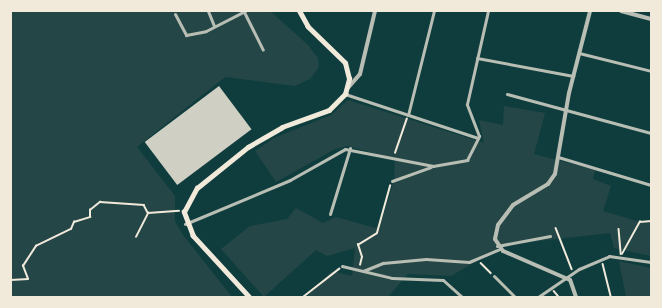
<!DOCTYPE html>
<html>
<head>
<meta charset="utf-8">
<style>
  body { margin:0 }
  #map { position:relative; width:662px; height:308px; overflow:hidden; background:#0f3d3e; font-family:"Alegreya Sans",sans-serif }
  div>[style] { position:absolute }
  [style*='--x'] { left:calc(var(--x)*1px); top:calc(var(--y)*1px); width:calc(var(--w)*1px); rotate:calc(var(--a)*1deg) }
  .green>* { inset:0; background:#244646 }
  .building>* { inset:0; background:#cfcfc3; transform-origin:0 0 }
  .path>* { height:1.5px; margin:-0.75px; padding:0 0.75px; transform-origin:0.75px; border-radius:0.75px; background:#f1e9da }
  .minor>* { height:3px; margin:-1.5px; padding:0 1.5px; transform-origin:1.5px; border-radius:1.5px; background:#b8beb3 }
  .tertiary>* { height:4px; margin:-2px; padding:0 2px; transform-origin:2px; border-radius:2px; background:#b8beb3 }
  .secondary>* { height:4.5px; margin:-2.25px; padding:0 2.25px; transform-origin:2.25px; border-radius:2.25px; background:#f1e9da }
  span { translate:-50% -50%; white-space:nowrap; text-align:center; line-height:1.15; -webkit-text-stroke:3.5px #f1e9da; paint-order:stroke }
  .frame { position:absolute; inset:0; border:12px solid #f1e9da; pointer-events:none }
</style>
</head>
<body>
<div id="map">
  <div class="green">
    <i style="clip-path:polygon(11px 11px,270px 11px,308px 45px,318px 58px,319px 67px,310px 79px,295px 86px,225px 77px,137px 147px,175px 196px,175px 221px,183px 235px,232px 297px,11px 297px)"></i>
    <i style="clip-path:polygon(348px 100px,484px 143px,479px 120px,503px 125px,504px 106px,545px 113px,534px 154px,595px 170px,593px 179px,611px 186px,603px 211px,640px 222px,651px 221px,651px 256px,614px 248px,610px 233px,504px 245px,451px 276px,408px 274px,388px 297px,306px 297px,332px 271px,352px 276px,355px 248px,327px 256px,316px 250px,264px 297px,221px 249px,250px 226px,287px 219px,296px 208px,323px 223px,336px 217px,379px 229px,394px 180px,395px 159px,348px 146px,335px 149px,276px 182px,255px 151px,274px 138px,331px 115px)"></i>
    <i style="clip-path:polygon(619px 261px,651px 268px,651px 297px,626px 297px)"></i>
  </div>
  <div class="building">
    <i style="left:219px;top:86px;width:54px;height:93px;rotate:53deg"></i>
  </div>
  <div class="path">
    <i style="--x:395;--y:153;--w:36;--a:-71"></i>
    <i style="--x:556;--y:228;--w:44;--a:68.7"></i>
    <i style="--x:619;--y:229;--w:25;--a:85"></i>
    <i style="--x:136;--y:237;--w:27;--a:-63"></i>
    <i style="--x:148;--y:213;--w:31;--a:-4"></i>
    <i style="--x:622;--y:254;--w:37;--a:-61"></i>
    <i style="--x:640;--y:222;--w:11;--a:-5"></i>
    <i style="--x:481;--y:263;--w:14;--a:45"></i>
    <i style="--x:603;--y:264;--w:34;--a:76"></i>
    <i style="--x:360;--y:265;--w:8;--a:-76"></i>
    <i style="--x:362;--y:257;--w:13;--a:-108"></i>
    <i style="--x:358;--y:245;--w:22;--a:-32"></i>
    <i style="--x:377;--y:233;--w:49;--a:-74.5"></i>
    <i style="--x:11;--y:280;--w:17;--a:-3"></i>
    <i style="--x:28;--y:279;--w:14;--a:-111"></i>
    <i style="--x:23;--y:266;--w:24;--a:-57"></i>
    <i style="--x:36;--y:246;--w:39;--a:-26"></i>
    <i style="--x:71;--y:229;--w:8;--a:-67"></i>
    <i style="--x:74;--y:222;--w:17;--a:-17"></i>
    <i style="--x:90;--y:217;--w:7;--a:-90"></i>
    <i style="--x:90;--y:210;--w:13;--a:-39"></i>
    <i style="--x:100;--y:202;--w:44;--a:3.9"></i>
    <i style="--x:144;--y:205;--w:9;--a:63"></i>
    <i style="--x:554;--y:291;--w:8;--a:50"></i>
    <i style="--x:303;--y:297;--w:46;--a:-37.9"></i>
  </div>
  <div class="minor">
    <i style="--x:208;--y:11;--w:16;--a:68"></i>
    <i style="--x:244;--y:12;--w:42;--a:63.4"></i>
    <i style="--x:175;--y:14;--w:24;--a:62"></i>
    <i style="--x:186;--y:35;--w:20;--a:-11"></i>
    <i style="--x:206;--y:31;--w:44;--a:-27.1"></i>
    <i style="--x:579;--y:53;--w:74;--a:14"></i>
    <i style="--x:477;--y:58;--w:98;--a:10.6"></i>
    <i style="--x:345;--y:94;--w:140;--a:18.3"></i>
    <i style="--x:507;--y:94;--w:149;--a:15.2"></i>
    <i style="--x:408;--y:115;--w:107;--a:-76"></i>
    <i style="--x:558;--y:157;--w:97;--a:16.8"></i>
    <i style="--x:392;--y:181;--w:41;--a:-19.7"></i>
    <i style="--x:330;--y:214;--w:69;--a:-73.1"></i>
    <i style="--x:185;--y:224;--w:114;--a:-22.7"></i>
    <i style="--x:290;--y:180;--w:63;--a:-29.4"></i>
    <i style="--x:345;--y:149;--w:90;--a:10.9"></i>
    <i style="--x:433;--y:166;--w:35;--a:-10"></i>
    <i style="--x:467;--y:160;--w:27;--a:-63"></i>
    <i style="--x:479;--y:136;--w:34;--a:-111"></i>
    <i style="--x:467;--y:104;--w:95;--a:-77.3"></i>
    <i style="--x:497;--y:246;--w:54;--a:-10.7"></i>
    <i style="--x:342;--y:266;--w:51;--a:13.5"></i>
    <i style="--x:392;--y:278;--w:51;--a:2.2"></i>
    <i style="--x:443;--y:280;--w:25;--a:42"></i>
    <i style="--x:363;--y:271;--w:22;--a:-22"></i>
    <i style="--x:383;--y:263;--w:43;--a:-5.3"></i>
    <i style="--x:426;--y:259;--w:43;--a:4"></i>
    <i style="--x:469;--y:262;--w:33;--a:-23"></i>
    <i style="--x:494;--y:276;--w:30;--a:45"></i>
    <i style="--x:538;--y:297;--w:50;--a:-34.3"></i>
    <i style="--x:579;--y:269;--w:33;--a:-23"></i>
    <i style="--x:609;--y:256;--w:42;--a:8.1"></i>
  </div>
  <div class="tertiary">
    <i style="--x:621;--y:11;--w:31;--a:15"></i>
    <i style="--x:347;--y:89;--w:20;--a:-49"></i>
    <i style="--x:360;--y:74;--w:65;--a:-76.6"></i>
    <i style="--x:576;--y:297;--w:18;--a:-109"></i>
    <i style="--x:570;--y:280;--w:73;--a:-156.6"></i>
    <i style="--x:503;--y:251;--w:14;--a:-124"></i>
    <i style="--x:495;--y:239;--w:14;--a:-78"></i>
    <i style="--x:498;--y:225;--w:25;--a:-53"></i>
    <i style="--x:513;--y:205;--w:41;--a:-31"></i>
    <i style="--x:548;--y:184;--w:12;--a:-55"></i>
    <i style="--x:555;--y:174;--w:82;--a:-80.2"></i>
    <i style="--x:569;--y:93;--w:85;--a:-75.6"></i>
  </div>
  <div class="secondary">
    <i style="--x:249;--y:297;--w:83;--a:-132.6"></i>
    <i style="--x:193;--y:236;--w:26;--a:-111"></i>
    <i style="--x:184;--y:212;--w:27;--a:-62"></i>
    <i style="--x:197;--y:188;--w:65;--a:-38.8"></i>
    <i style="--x:248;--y:147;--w:39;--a:-30"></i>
    <i style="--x:282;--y:127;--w:50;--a:-19.9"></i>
    <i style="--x:329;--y:110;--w:23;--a:-45"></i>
    <i style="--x:345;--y:94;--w:16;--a:-75"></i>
    <i style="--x:349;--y:79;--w:16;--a:-104"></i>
    <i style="--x:345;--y:63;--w:52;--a:-135.8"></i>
    <i style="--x:308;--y:27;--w:18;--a:-119"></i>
  </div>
  <div class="frame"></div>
</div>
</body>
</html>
